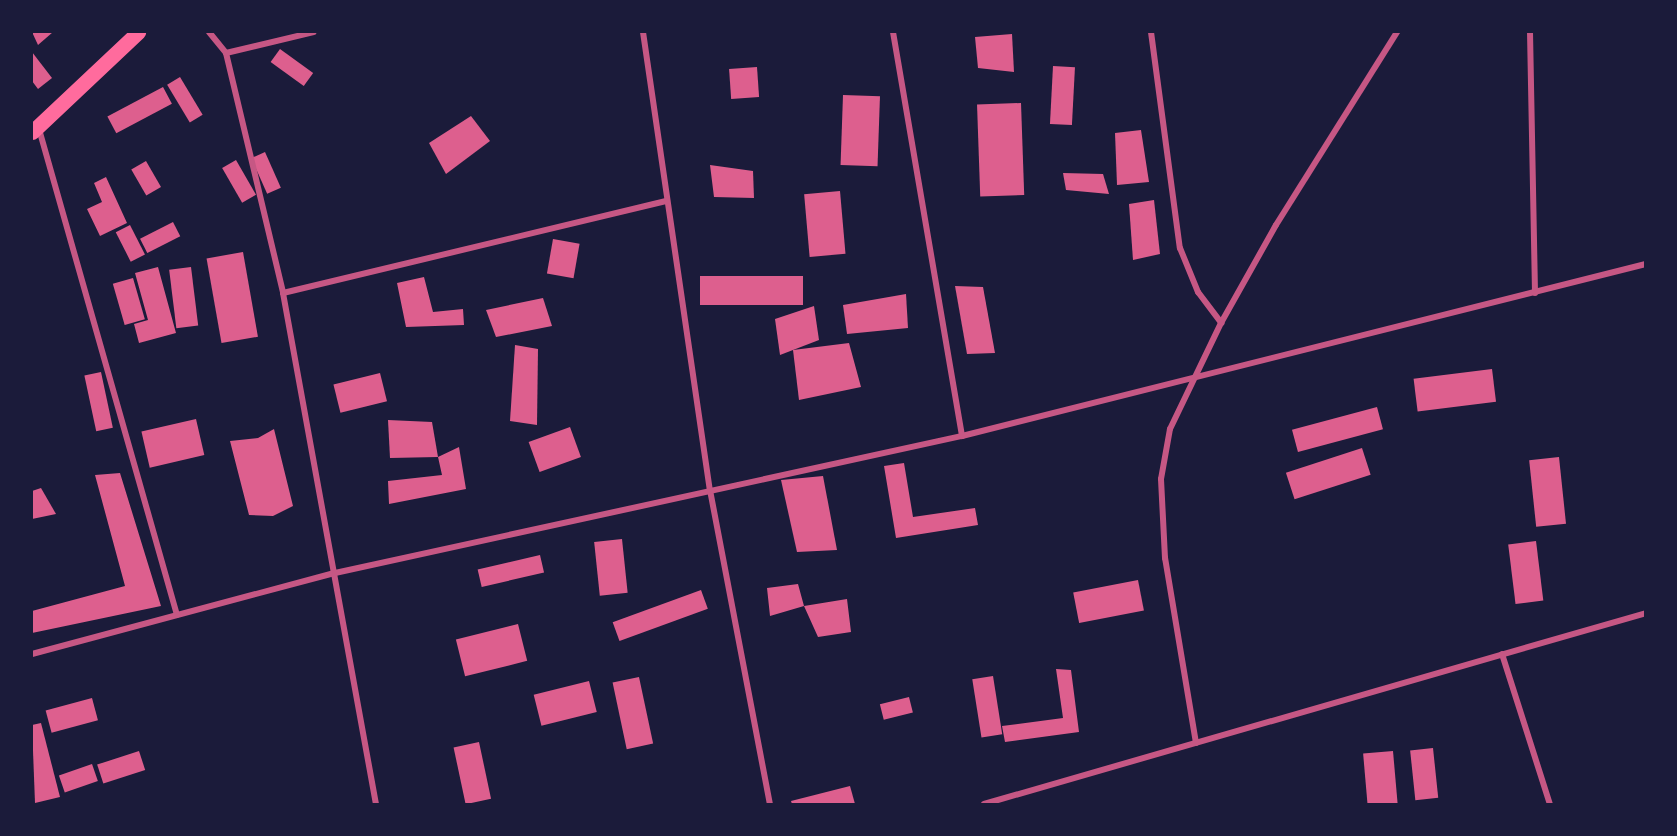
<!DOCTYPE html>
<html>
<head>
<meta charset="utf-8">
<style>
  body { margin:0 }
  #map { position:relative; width:1677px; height:836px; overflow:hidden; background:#1b1b3a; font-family:"PT Sans Narrow",sans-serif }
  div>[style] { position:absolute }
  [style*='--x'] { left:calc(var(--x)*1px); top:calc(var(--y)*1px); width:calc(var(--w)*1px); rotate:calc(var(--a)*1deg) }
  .building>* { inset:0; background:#dd5f8e; transform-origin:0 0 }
  .minor>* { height:6px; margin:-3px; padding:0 3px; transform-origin:3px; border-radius:3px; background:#c65784 }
  .primary>* { height:15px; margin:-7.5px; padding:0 7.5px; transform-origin:7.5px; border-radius:7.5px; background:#ff6b9d }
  span { translate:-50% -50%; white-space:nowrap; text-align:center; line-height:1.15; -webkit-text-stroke:4.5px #1b1b3a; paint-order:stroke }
  .frame { position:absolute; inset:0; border:33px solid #1b1b3a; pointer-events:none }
</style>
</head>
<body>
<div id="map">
  <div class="building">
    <i style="clip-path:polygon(32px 32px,53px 32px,38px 45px)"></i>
    <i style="clip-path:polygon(1012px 34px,1014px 72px,978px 68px,975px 37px)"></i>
    <i style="left:280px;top:49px;width:41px;height:16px;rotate:36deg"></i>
    <i style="clip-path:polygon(32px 52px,52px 78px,38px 89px,32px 81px)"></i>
    <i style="left:1053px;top:66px;width:22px;height:58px;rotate:3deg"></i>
    <i style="left:757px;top:67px;width:30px;height:28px;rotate:86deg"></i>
    <i style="left:180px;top:77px;width:44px;height:15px;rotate:59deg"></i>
    <i style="left:163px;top:87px;width:19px;height:63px;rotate:62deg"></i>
    <i style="left:843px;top:95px;width:37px;height:70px;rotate:2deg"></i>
    <i style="left:1021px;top:103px;width:92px;height:44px;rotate:88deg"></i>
    <i style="clip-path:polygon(471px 116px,490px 141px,446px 174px,429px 143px)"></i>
    <i style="clip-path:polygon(1141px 130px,1149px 182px,1117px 185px,1115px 133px)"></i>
    <i style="left:265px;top:152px;width:39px;height:15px;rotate:66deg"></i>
    <i style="left:236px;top:160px;width:40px;height:16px;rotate:60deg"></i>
    <i style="left:146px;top:161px;width:30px;height:17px;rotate:60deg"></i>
    <i style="clip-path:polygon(710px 165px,753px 171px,754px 198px,714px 197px)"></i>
    <i style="clip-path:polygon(1063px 173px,1103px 174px,1109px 194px,1066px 190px)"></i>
    <i style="clip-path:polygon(106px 177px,127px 223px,100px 236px,87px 209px,102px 202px,94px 183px)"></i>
    <i style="left:840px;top:191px;width:63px;height:36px;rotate:85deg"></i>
    <i style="clip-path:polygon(1154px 200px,1160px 254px,1133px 260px,1129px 204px)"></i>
    <i style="left:173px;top:222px;width:16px;height:37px;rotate:63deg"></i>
    <i style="left:130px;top:225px;width:33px;height:16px;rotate:63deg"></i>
    <i style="left:553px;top:239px;width:27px;height:35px;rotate:10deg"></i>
    <i style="left:243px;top:252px;width:86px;height:37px;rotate:80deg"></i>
    <i style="clip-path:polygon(158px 267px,176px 333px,139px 343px,134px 324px,148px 320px,135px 273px)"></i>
    <i style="left:191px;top:267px;width:59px;height:22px;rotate:83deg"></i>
    <i style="left:700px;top:276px;width:103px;height:29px"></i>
    <i style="clip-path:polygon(424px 277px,433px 312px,463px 309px,464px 325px,406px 327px,397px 283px)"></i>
    <i style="left:133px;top:278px;width:43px;height:21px;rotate:74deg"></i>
    <i style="clip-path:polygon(955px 286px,983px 287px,995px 353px,967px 354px)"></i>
    <i style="clip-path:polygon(906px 294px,908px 328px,847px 334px,843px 305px)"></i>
    <i style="clip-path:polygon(543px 298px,552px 326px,496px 337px,486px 310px)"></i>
    <i style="clip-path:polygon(814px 306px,819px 340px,780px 355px,775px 319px)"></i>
    <i style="clip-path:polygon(849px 343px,861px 387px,799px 400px,793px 350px)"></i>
    <i style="clip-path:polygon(515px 345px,538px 349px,537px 425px,510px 421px)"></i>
    <i style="left:1492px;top:369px;width:33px;height:79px;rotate:83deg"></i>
    <i style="left:101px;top:372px;width:57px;height:17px;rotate:78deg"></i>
    <i style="left:380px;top:373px;width:29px;height:48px;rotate:76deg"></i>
    <i style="left:1377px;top:407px;width:23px;height:88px;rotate:75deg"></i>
    <i style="left:196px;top:419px;width:37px;height:56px;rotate:77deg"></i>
    <i style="clip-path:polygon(388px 420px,432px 422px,438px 457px,390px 458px)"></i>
    <i style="left:570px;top:427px;width:32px;height:44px;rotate:70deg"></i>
    <i style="clip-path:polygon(274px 429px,293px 506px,273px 516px,249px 515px,230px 441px,258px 438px)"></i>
    <i style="clip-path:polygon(459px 447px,466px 489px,389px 504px,388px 481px,442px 475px,438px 457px)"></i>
    <i style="left:1362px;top:448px;width:28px;height:80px;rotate:72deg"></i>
    <i style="left:1559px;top:457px;width:67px;height:30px;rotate:84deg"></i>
    <i style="clip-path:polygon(904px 463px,913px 517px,975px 508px,978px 525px,896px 538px,884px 466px)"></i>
    <i style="clip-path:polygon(120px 473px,161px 606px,32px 633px,32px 611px,125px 586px,95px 475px)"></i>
    <i style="clip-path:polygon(823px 476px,837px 550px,797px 552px,781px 480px)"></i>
    <i style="clip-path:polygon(41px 488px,56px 514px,32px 519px,32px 491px)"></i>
    <i style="left:622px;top:539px;width:54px;height:28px;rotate:84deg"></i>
    <i style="left:1536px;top:541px;width:60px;height:28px;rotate:83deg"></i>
    <i style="left:540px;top:555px;width:18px;height:64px;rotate:77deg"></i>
    <i style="left:1138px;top:580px;width:31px;height:66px;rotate:79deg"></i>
    <i style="clip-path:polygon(798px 584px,804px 606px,847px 599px,851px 632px,818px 637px,804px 606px,770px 616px,767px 588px)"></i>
    <i style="left:701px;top:590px;width:20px;height:94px;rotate:70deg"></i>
    <i style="left:518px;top:624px;width:38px;height:64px;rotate:76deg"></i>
    <i style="clip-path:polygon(1056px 669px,1071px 670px,1079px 732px,1005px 742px,1002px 726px,1063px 718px)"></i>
    <i style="left:993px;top:676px;width:59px;height:21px;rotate:81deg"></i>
    <i style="left:639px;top:677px;width:68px;height:27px;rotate:78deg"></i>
    <i style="left:589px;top:681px;width:32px;height:57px;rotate:76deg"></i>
    <i style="left:909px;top:697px;width:16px;height:30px;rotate:76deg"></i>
    <i style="left:92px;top:698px;width:23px;height:48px;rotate:75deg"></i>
    <i style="clip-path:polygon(41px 723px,60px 797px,35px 803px,32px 725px)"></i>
    <i style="left:479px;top:742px;width:58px;height:26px;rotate:78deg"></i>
    <i style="left:1433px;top:748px;width:50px;height:23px;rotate:84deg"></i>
    <i style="left:139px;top:751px;width:20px;height:44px;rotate:72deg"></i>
    <i style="left:1393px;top:751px;width:53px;height:30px;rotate:85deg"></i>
    <i style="left:92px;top:764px;width:18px;height:35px;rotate:71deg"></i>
    <i style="clip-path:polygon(850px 786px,855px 804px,792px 804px,791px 801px)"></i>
  </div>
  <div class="minor">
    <i style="--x:209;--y:32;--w:27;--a:51"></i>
    <i style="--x:226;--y:53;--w:247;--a:76.6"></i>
    <i style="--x:283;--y:293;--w:519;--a:79.69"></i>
    <i style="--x:643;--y:32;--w:463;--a:81.7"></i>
    <i style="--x:710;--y:490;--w:320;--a:79.2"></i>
    <i style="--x:893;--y:32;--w:410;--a:80.3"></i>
    <i style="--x:1151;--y:32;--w:218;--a:82.4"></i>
    <i style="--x:1180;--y:248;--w:48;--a:67.8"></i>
    <i style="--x:1198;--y:292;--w:39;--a:53"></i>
    <i style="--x:1530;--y:32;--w:261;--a:88.9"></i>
    <i style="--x:226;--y:53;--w:90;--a:-13.4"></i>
    <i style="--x:39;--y:129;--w:505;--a:74.15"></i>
    <i style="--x:283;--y:293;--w:395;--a:-13.5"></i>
    <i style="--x:32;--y:654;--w:314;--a:-15"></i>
    <i style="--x:335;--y:573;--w:642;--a:-12.33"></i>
    <i style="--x:962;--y:436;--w:705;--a:-14.12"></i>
    <i style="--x:1502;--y:654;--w:157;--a:72.3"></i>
    <i style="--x:1196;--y:743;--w:188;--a:-99.5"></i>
    <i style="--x:1165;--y:558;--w:79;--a:-92.9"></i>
    <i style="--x:1161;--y:479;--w:51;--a:-79.8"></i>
    <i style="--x:1170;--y:429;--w:118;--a:-64.3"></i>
    <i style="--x:1221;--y:323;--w:112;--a:-60.7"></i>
    <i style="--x:1276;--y:225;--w:228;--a:-57.9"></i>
    <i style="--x:984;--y:804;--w:689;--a:-16.09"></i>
  </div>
  <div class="primary">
    <i style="--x:32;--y:132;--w:146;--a:-43.3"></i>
  </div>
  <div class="frame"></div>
</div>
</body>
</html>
